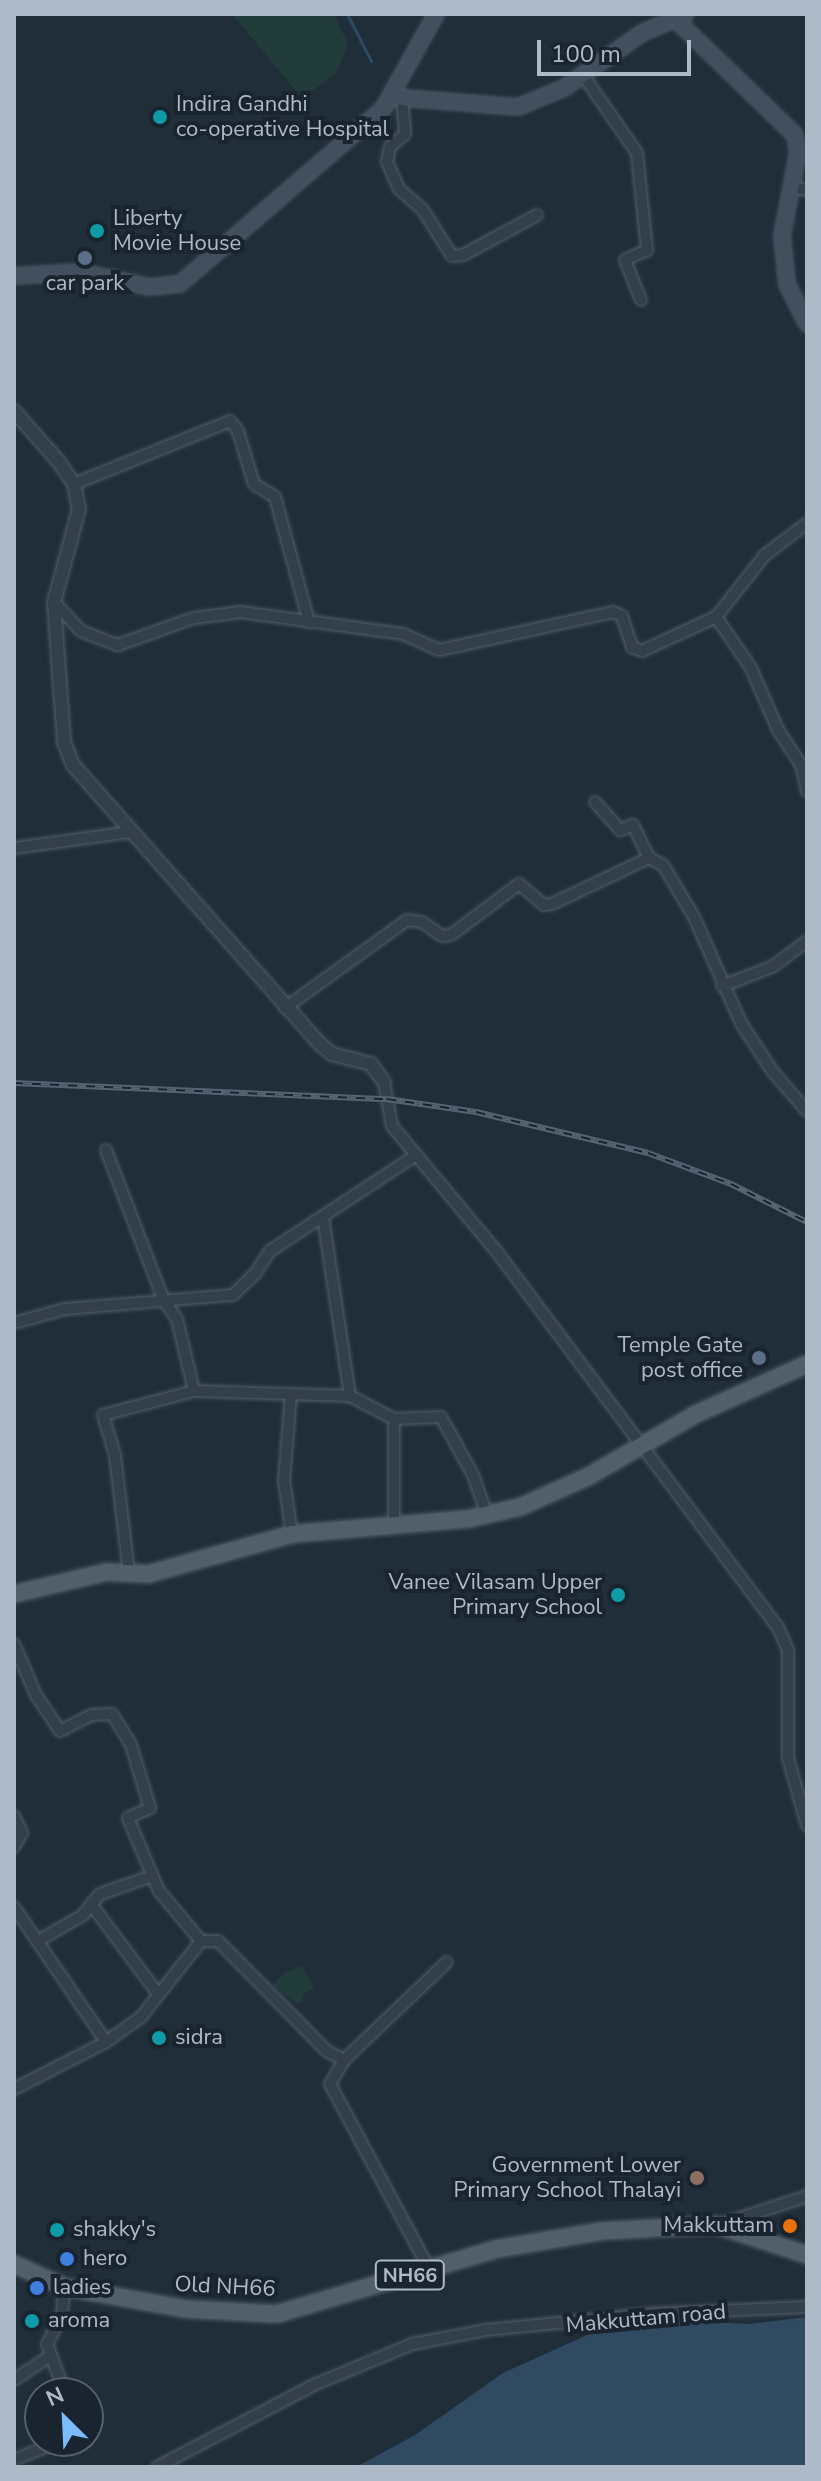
<!DOCTYPE html>
<html>
<head>
<meta charset="utf-8">
<style>
  body { margin:0 }
  #map { position:relative; width:821px; height:2481px; overflow:hidden; background:#202e3a; font-family:"Nunito Sans",sans-serif }
  div>[style] { position:absolute }
  [style*='--x'] { left:calc(var(--x)*1px); top:calc(var(--y)*1px); width:calc(var(--w)*1px); rotate:calc(var(--a)*1deg) }
  .green>* { inset:0; background:#223b3b }
  .water>* { inset:0; background:#304a61 }
  .stream>* { height:3px; margin:-1.5px; padding:0 1.5px; transform-origin:1.5px; border-radius:1.5px; background:#304a61 }
  .roads { filter:drop-shadow(0 0 2px #515d68) drop-shadow(0 0 2px #515d68) }
  .minor>* { height:10px; margin:-5px; padding:0 5px; transform-origin:5px; border-radius:5px; background:#333f4b }
  .tertiary>* { height:12px; margin:-6px; padding:0 6px; transform-origin:6px; border-radius:6px; background:#333f4b }
  .secondary>* { height:14px; margin:-7px; padding:0 7px; transform-origin:7px; border-radius:7px; background:#414f5e }
  .primary>* { height:16px; margin:-8px; padding:0 8px; transform-origin:8px; border-radius:8px; background:#515f6b }
  .rail>* { height:6px; margin-top:-3px; transform-origin:0; background:repeating-linear-gradient(90deg,#19242f 0 9px,#556472 0 18px); box-sizing:border-box; border-block:2px solid #556472 }
  .dots>* { width:22px; height:22px; translate:-50% -50%; box-sizing:border-box; border:4px solid #19242f; border-radius:50% }
  span { translate:-50% -50%; white-space:nowrap; text-align:center; line-height:1.15; -webkit-text-stroke:8px #19242f; paint-order:stroke }
  .shield-label span { padding:2px 6px; background:#19242f; border:2px solid; border-radius:6px; -webkit-text-stroke-width:0 }
  .shield-label { font-size:20px; color:#aebac7; font-weight:700 }
  .poi-label { font-size:22px; color:#aebac7 }
  .left { translate:0 -50%; text-align:left }
  .right { translate:-100% -50%; text-align:right }
  .street-label { font-size:22px; color:#aebac7 }
  .frame { position:absolute; inset:0; border:16px solid #aebac7; pointer-events:none }
  .north { position:absolute; left:24px; top:2377px; width:80px; height:80px; box-sizing:border-box; background:#19242f; border:2px solid #55606c; border-radius:50%; rotate:336deg; font-size:22px; font-weight:700; line-height:32px; text-align:center; color:#aebac7 }
  .north::after { content:''; display:block; margin:auto; width:28px; height:36px; background:#7bbcff; clip-path:polygon(50% 0,100% 100%,50% 72%,0 100%) }
  .scale { position:absolute; left:537px; top:40px; width:154px; height:36px; box-sizing:border-box; border:4px solid #aebac7; border-top:0; padding-left:10px; font-size:24px; line-height:28px; white-space:nowrap; color:#aebac7; -webkit-text-stroke:6px #19242f; paint-order:stroke }
</style>
</head>
<body>
<div id="map">
  <div class="green">
    <i style="clip-path:polygon(232px 14px,334px 14px,348px 44px,336px 74px,302px 98px)"></i>
    <i style="clip-path:polygon(302px 1966px,314px 1988px,302px 1995px,303px 2001px,297px 2004px,273px 1985px,285px 1972px)"></i>
  </div>
  <div class="water">
    <i style="clip-path:polygon(807px 2317px,807px 2467px,356px 2467px,415px 2435px,503px 2373px,594px 2332px,690px 2321px,750px 2324px)"></i>
  </div>
  <div class="stream">
    <i style="--x:347;--y:14;--w:53;--a:62.9"></i>
  </div>
  <div class="roads">
    <div class="minor">
      <i style="--x:583;--y:75;--w:95;--a:55.3"></i>
      <i style="--x:637;--y:153;--w:98;--a:84.1"></i>
      <i style="--x:647;--y:250;--w:24;--a:156"></i>
      <i style="--x:625;--y:260;--w:43;--a:68.2"></i>
      <i style="--x:402;--y:98;--w:36;--a:85"></i>
      <i style="--x:405;--y:134;--w:20;--a:139"></i>
      <i style="--x:390;--y:147;--w:15;--a:101"></i>
      <i style="--x:387;--y:162;--w:30;--a:66"></i>
      <i style="--x:399;--y:189;--w:32;--a:41"></i>
      <i style="--x:423;--y:210;--w:54;--a:57.8"></i>
      <i style="--x:452;--y:256;--w:11;--a:-5"></i>
      <i style="--x:463;--y:255;--w:84;--a:-28.4"></i>
      <i style="--x:791;--y:187;--w:16;--a:11"></i>
      <i style="--x:74;--y:484;--w:168;--a:-22"></i>
      <i style="--x:230;--y:421;--w:13;--a:51"></i>
      <i style="--x:238;--y:431;--w:55;--a:73.2"></i>
      <i style="--x:254;--y:484;--w:25;--a:32"></i>
      <i style="--x:275;--y:497;--w:130;--a:74.8"></i>
      <i style="--x:54;--y:602;--w:40;--a:47"></i>
      <i style="--x:81;--y:631;--w:40;--a:21"></i>
      <i style="--x:118;--y:645;--w:81;--a:-19.6"></i>
      <i style="--x:194;--y:618;--w:47;--a:-7.3"></i>
      <i style="--x:241;--y:612;--w:163;--a:7.7"></i>
      <i style="--x:403;--y:634;--w:39;--a:24"></i>
      <i style="--x:439;--y:650;--w:178;--a:-12.3"></i>
      <i style="--x:613;--y:612;--w:10;--a:24"></i>
      <i style="--x:622;--y:616;--w:33;--a:72"></i>
      <i style="--x:632;--y:647;--w:11;--a:22"></i>
      <i style="--x:642;--y:651;--w:81;--a:-24.7"></i>
      <i style="--x:716;--y:617;--w:79;--a:-51.7"></i>
      <i style="--x:765;--y:555;--w:53;--a:-37.3"></i>
      <i style="--x:716;--y:617;--w:62;--a:55.5"></i>
      <i style="--x:751;--y:668;--w:68;--a:66.5"></i>
      <i style="--x:778;--y:730;--w:42;--a:56.7"></i>
      <i style="--x:801;--y:765;--w:27;--a:77"></i>
      <i style="--x:595;--y:802;--w:38;--a:48"></i>
      <i style="--x:620;--y:830;--w:14;--a:-21"></i>
      <i style="--x:633;--y:825;--w:37;--a:64"></i>
      <i style="--x:649;--y:858;--w:16;--a:27"></i>
      <i style="--x:663;--y:865;--w:61;--a:59.2"></i>
      <i style="--x:694;--y:917;--w:116;--a:66.1"></i>
      <i style="--x:741;--y:1023;--w:59;--a:56.9"></i>
      <i style="--x:773;--y:1072;--w:52;--a:48.9"></i>
      <i style="--x:14;--y:848;--w:118;--a:-7.8"></i>
      <i style="--x:722;--y:986;--w:53;--a:-20.8"></i>
      <i style="--x:772;--y:967;--w:44;--a:-36.6"></i>
      <i style="--x:285;--y:1008;--w:150;--a:-35.8"></i>
      <i style="--x:407;--y:920;--w:15;--a:8"></i>
      <i style="--x:422;--y:922;--w:24;--a:35"></i>
      <i style="--x:442;--y:936;--w:9;--a:-6"></i>
      <i style="--x:451;--y:935;--w:85;--a:-36.9"></i>
      <i style="--x:519;--y:884;--w:33;--a:40"></i>
      <i style="--x:544;--y:905;--w:8;--a:-7"></i>
      <i style="--x:552;--y:904;--w:107;--a:-25.4"></i>
      <i style="--x:384;--y:1082;--w:45;--a:79.7"></i>
      <i style="--x:392;--y:1126;--w:164;--a:50.2"></i>
      <i style="--x:497;--y:1252;--w:469;--a:53.2"></i>
      <i style="--x:778;--y:1627;--w:25;--a:67"></i>
      <i style="--x:788;--y:1650;--w:108;--a:90"></i>
      <i style="--x:788;--y:1758;--w:70;--a:74.2"></i>
      <i style="--x:106;--y:1150;--w:162;--a:69"></i>
      <i style="--x:164;--y:1301;--w:22;--a:54"></i>
      <i style="--x:177;--y:1319;--w:74;--a:76.7"></i>
      <i style="--x:323;--y:1217;--w:181;--a:81.4"></i>
      <i style="--x:14;--y:1323;--w:53;--a:-15.4"></i>
      <i style="--x:65;--y:1309;--w:169;--a:-4.8"></i>
      <i style="--x:233;--y:1295;--w:30;--a:-44"></i>
      <i style="--x:255;--y:1274;--w:27;--a:-57"></i>
      <i style="--x:270;--y:1251;--w:175;--a:-33.3"></i>
      <i style="--x:291;--y:1395;--w:86;--a:94.7"></i>
      <i style="--x:284;--y:1481;--w:54;--a:81.4"></i>
      <i style="--x:394;--y:1523;--w:104;--a:-90"></i>
      <i style="--x:129;--y:1573;--w:119;--a:-96.8"></i>
      <i style="--x:115;--y:1455;--w:42;--a:-106.7"></i>
      <i style="--x:103;--y:1415;--w:94;--a:-14.8"></i>
      <i style="--x:194;--y:1391;--w:156;--a:1.8"></i>
      <i style="--x:350;--y:1396;--w:50;--a:27.6"></i>
      <i style="--x:394;--y:1419;--w:47;--a:-2.4"></i>
      <i style="--x:441;--y:1417;--w:66;--a:61.1"></i>
      <i style="--x:473;--y:1475;--w:42;--a:70.7"></i>
      <i style="--x:14;--y:1644;--w:56;--a:66.7"></i>
      <i style="--x:36;--y:1695;--w:43;--a:56.3"></i>
      <i style="--x:60;--y:1731;--w:35;--a:-27"></i>
      <i style="--x:91;--y:1715;--w:21;--a:-3"></i>
      <i style="--x:112;--y:1714;--w:36;--a:58"></i>
      <i style="--x:131;--y:1745;--w:66;--a:73.2"></i>
      <i style="--x:150;--y:1808;--w:24;--a:156"></i>
      <i style="--x:128;--y:1818;--w:79;--a:67"></i>
      <i style="--x:159;--y:1891;--w:65;--a:50"></i>
      <i style="--x:14;--y:1816;--w:19;--a:65"></i>
      <i style="--x:22;--y:1833;--w:16;--a:120"></i>
      <i style="--x:91;--y:1904;--w:112;--a:53.3"></i>
      <i style="--x:14;--y:1907;--w:163;--a:55.7"></i>
      <i style="--x:38;--y:1941;--w:52;--a:-30"></i>
      <i style="--x:83;--y:1915;--w:27;--a:-51"></i>
      <i style="--x:100;--y:1894;--w:55;--a:-19.1"></i>
      <i style="--x:344;--y:2060;--w:28;--a:120"></i>
      <i style="--x:330;--y:2084;--w:210;--a:61.8"></i>
      <i style="--x:14;--y:2089;--w:103;--a:-27.1"></i>
      <i style="--x:106;--y:2042;--w:43;--a:-35.5"></i>
      <i style="--x:141;--y:2017;--w:97;--a:-51.7"></i>
      <i style="--x:201;--y:1941;--w:17;--a:0"></i>
      <i style="--x:218;--y:1941;--w:155;--a:45.3"></i>
      <i style="--x:327;--y:2051;--w:19;--a:28"></i>
      <i style="--x:344;--y:2060;--w:142;--a:-43.6"></i>
      <i style="--x:722;--y:2224;--w:89;--a:-18.2"></i>
      <i style="--x:64;--y:2287;--w:28;--a:94"></i>
      <i style="--x:62;--y:2315;--w:33;--a:117"></i>
      <i style="--x:47;--y:2344;--w:52;--a:69.8"></i>
      <i style="--x:14;--y:2380;--w:43;--a:-33.7"></i>
      <i style="--x:14;--y:2460;--w:50;--a:-22.4"></i>
      <i style="--x:157;--y:2467;--w:179;--a:-27.6"></i>
      <i style="--x:316;--y:2384;--w:104;--a:-22.6"></i>
      <i style="--x:412;--y:2344;--w:75;--a:-10.7"></i>
      <i style="--x:486;--y:2330;--w:163;--a:-5.6"></i>
      <i style="--x:648;--y:2314;--w:159;--a:-2.5"></i>
    </div>
    <div class="tertiary">
      <i style="--x:14;--y:411;--w:68;--a:48.6"></i>
      <i style="--x:59;--y:462;--w:27;--a:56"></i>
      <i style="--x:74;--y:484;--w:25;--a:79"></i>
      <i style="--x:79;--y:509;--w:96;--a:105"></i>
      <i style="--x:54;--y:602;--w:140;--a:85.9"></i>
      <i style="--x:64;--y:742;--w:25;--a:69"></i>
      <i style="--x:73;--y:765;--w:373;--a:48.5"></i>
      <i style="--x:320;--y:1044;--w:16;--a:40"></i>
      <i style="--x:332;--y:1054;--w:40;--a:14.4"></i>
      <i style="--x:371;--y:1064;--w:22;--a:54"></i>
    </div>
    <div class="secondary">
      <i style="--x:676;--y:20;--w:165;--a:44"></i>
      <i style="--x:795;--y:135;--w:18;--a:81"></i>
      <i style="--x:798;--y:153;--w:84;--a:101"></i>
      <i style="--x:782;--y:235;--w:49;--a:84.2"></i>
      <i style="--x:787;--y:284;--w:45;--a:63.4"></i>
      <i style="--x:391;--y:97;--w:127;--a:4.5"></i>
      <i style="--x:518;--y:107;--w:50;--a:-22.4"></i>
      <i style="--x:564;--y:88;--w:95;--a:-35.2"></i>
      <i style="--x:642;--y:33;--w:48;--a:-23.4"></i>
      <i style="--x:14;--y:276;--w:66;--a:-3.5"></i>
      <i style="--x:80;--y:272;--w:72;--a:12.1"></i>
      <i style="--x:150;--y:287;--w:30;--a:-6"></i>
      <i style="--x:180;--y:284;--w:268;--a:-40.8"></i>
      <i style="--x:383;--y:109;--w:109;--a:-60.8"></i>
    </div>
    <div class="primary">
      <i style="--x:14;--y:1594;--w:95;--a:-13.4"></i>
      <i style="--x:106;--y:1572;--w:42;--a:2.7"></i>
      <i style="--x:148;--y:1574;--w:149;--a:-15.5"></i>
      <i style="--x:292;--y:1534;--w:177;--a:-4.9"></i>
      <i style="--x:468;--y:1519;--w:53;--a:-13"></i>
      <i style="--x:520;--y:1507;--w:76;--a:-24.2"></i>
      <i style="--x:589;--y:1476;--w:124;--a:-30.1"></i>
      <i style="--x:696;--y:1414;--w:122;--a:-24.2"></i>
      <i style="--x:14;--y:2264;--w:55;--a:24.7"></i>
      <i style="--x:64;--y:2287;--w:123;--a:10.3"></i>
      <i style="--x:185;--y:2309;--w:92;--a:3.1"></i>
      <i style="--x:277;--y:2314;--w:228;--a:-16.5"></i>
      <i style="--x:496;--y:2249;--w:108;--a:-9.6"></i>
      <i style="--x:602;--y:2231;--w:114;--a:-3"></i>
      <i style="--x:716;--y:2225;--w:96;--a:18.2"></i>
    </div>
  </div>
  <div class="rail">
    <i style="--x:14;--y:1083;--w:373;--a:2.5"></i>
    <i style="--x:387;--y:1099;--w:90;--a:8.3"></i>
    <i style="--x:476;--y:1112;--w:177;--a:13.4"></i>
    <i style="--x:648;--y:1153;--w:89;--a:20.5"></i>
    <i style="--x:731;--y:1184;--w:85;--a:26.6"></i>
  </div>
  <div class="dots">
    <i style="left:160px;top:117px;background:#0f9aa8"></i>
    <i style="left:97px;top:231px;background:#0f9aa8"></i>
    <i style="left:85px;top:258px;background:#5c6f8a"></i>
    <i style="left:759px;top:1358px;background:#5c6f8a"></i>
    <i style="left:618px;top:1595px;background:#0f9aa8"></i>
    <i style="left:159px;top:2038px;background:#0f9aa8"></i>
    <i style="left:697px;top:2178px;background:#8d6e63"></i>
    <i style="left:790px;top:2226px;background:#e8710a"></i>
    <i style="left:57px;top:2230px;background:#0f9aa8"></i>
    <i style="left:67px;top:2259px;background:#3f7fe0"></i>
    <i style="left:37px;top:2288px;background:#3f7fe0"></i>
    <i style="left:32px;top:2321px;background:#0f9aa8"></i>
  </div>
  <div class="shield-label">
    <span style="left:410px;top:2275px">NH66</span>
  </div>
  <div class="poi-label">
    <span class="left" style="left:176px;top:117px">Indira Gandhi<br>co-operative Hospital</span>
    <span class="left" style="left:113px;top:231px">Liberty<br>Movie House</span>
    <span style="left:85px;top:284px">car park</span>
    <span class="right" style="left:743px;top:1358px">Temple Gate<br>post office</span>
    <span class="right" style="left:602px;top:1595px">Vanee Vilasam Upper<br>Primary School</span>
    <span class="left" style="left:175px;top:2038px">sidra</span>
    <span class="right" style="left:681px;top:2178px">Government Lower<br>Primary School Thalayi</span>
    <span class="right" style="left:774px;top:2226px">Makkuttam</span>
    <span class="left" style="left:73px;top:2230px">shakky's</span>
    <span class="left" style="left:83px;top:2259px">hero</span>
    <span class="left" style="left:53px;top:2288px">ladies</span>
    <span class="left" style="left:48px;top:2321px">aroma</span>
  </div>
  <div class="street-label">
    <span style="left:225px;top:2287px;rotate:3deg">Old NH66</span>
    <span style="left:646px;top:2319px;rotate:-5deg">Makkuttam road</span>
  </div>
  <div class="frame"></div>
  <div class="north">N</div>
  <div class="scale">100 m</div>
</div>
</body>
</html>
